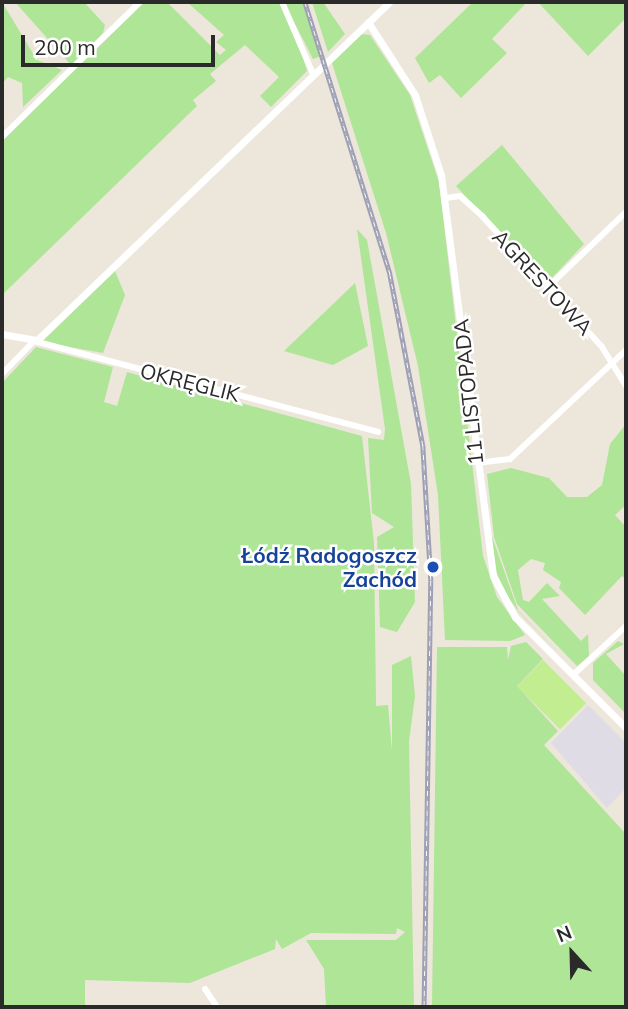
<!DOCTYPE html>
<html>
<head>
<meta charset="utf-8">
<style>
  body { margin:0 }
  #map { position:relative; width:628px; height:1009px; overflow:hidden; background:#ede6db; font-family:Mulish,sans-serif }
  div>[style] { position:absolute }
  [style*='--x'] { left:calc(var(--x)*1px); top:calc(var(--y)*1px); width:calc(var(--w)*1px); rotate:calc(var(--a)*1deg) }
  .industrial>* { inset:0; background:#dfdce5 }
  .green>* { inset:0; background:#aee596 }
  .pitch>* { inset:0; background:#c3ed91; transform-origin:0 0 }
  .minor>* { height:6px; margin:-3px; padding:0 3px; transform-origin:3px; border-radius:3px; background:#fff }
  .tertiary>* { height:7px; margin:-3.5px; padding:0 3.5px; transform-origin:3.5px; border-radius:3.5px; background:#fff }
  .rail>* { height:4.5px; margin-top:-2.25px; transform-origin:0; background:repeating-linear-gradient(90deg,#fff 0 5px,#9ea0b5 0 10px); box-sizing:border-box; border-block:2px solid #9ea0b5 }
  .dots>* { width:19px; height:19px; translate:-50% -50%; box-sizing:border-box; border:4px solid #fff; border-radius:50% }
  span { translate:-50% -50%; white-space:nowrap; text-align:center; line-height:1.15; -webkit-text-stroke:5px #fff; paint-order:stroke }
  .street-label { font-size:21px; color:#2a2a2a }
  .transit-label { font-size:21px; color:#164399; font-weight:700 }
  .right { translate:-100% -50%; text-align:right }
  .frame { position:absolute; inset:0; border:4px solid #2a2a2a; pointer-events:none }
  .north { position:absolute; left:537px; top:918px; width:70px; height:70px; -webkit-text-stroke:5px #fff; paint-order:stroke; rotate:338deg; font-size:19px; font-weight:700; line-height:28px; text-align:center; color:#2a2a2a }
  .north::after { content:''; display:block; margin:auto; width:24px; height:32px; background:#2a2a2a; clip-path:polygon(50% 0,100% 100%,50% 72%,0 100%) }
  .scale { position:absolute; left:21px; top:35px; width:194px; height:32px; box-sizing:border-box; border:4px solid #2a2a2a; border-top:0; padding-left:9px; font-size:21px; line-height:24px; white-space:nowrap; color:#2a2a2a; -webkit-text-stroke:5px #fff; paint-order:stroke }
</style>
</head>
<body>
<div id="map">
  <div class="industrial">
    <i style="clip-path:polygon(588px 705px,626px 743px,626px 788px,607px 808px,551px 743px)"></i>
  </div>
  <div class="green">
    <i style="clip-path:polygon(2px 2px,37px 60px,62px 70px,23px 107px,22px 83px,8px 77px,2px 84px)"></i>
    <i style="clip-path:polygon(15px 2px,84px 2px,105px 25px,103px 33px,71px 65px)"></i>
    <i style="clip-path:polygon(145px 2px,167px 2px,220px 55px,226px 50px,216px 42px,224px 35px,187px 2px,302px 2px,321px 56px,313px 59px,290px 14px,307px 71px,271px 107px,260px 96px,279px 77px,245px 45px,210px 74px,216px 81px,193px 100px,197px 106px,2px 295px,2px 140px)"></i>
    <i style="clip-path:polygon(312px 2px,323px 2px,345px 34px,328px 52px)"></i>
    <i style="clip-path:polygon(473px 2px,527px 2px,492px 39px,507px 53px,461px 98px,440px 75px,429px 83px,415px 58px)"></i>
    <i style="clip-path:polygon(538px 2px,626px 2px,626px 18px,588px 56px)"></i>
    <i style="clip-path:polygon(360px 34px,370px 35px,410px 95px,439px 182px,483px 556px,497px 597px,525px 635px,510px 641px,445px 640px,438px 495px,418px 366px,386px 233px,331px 60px)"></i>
    <i style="clip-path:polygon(502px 145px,584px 244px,551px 279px,543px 280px,456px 186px)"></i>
    <i style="clip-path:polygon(357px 229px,367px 240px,411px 484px,415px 602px,397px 632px,380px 627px,377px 537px,394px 527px,372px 513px,368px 438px,384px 440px,385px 429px)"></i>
    <i style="clip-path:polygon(115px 271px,125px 295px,103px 353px,42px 342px)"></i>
    <i style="clip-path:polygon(355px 283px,368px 346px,333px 365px,284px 351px)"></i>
    <i style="clip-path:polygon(36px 347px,113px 367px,104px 402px,117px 406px,127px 372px,362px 436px,374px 543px,376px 706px,388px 705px,392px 751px,392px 665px,411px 656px,415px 696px,409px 741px,414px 1007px,326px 1007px,324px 969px,306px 940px,396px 940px,405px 932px,397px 928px,396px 934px,311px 933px,282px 949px,276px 939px,275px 949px,190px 983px,85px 980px,85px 1007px,2px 1007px,2px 383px)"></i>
    <i style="clip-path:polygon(626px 424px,626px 505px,615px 515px,626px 527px,626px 579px,622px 576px,585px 615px,559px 588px,561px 582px,543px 570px,545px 563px,531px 559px,518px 570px,523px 600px,529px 602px,547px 583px,560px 596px,542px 599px,581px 641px,588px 634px,589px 656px,577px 666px,517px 604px,494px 537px,487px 474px,511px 468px,549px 478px,567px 497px,587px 497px,602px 485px,610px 444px)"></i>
    <i style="clip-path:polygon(489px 528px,518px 610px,563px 658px,519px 612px,508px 597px,493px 565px)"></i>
    <i style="clip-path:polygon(618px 641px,624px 644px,606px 654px,626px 676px,626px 714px,593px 680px,593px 663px)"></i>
    <i style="clip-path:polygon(526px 642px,543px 659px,517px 686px,558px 731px,544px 745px,626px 834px,626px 1007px,432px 1007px,437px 647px,507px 647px,508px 660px,511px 646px)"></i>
  </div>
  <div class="pitch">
    <i style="left:543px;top:660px;width:61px;height:37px;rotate:45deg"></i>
  </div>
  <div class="minor">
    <i style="--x:282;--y:2;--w:78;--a:66.7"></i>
    <i style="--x:2;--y:137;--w:193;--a:-44.4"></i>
    <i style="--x:446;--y:198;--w:14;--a:-8"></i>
    <i style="--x:460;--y:196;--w:31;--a:42"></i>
    <i style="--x:483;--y:217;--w:176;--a:47.5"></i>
    <i style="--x:602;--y:347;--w:46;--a:58.4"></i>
    <i style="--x:548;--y:287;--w:108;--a:-43.9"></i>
    <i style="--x:2;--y:374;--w:46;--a:-45.9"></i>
    <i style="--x:34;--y:341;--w:356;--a:14.8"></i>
    <i style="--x:477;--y:463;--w:33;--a:-7"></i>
    <i style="--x:510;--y:459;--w:159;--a:-43.2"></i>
    <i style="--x:573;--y:675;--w:72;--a:-42.8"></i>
    <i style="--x:205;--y:989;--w:22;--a:56"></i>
  </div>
  <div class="tertiary">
    <i style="--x:368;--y:22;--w:87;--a:57.2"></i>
    <i style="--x:415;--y:95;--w:84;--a:72"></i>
    <i style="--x:441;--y:175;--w:404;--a:82.6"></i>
    <i style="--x:493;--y:576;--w:47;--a:61.8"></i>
    <i style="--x:515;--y:617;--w:157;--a:45"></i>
    <i style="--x:2;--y:334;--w:36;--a:10"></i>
    <i style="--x:37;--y:340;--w:488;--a:-43.8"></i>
  </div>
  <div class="rail">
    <i style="--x:305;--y:2;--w:285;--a:72.6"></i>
    <i style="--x:390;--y:274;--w:174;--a:79.1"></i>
    <i style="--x:423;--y:445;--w:136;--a:86.6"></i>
    <i style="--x:431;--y:581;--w:426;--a:90.9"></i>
  </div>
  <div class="dots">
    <i style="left:433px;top:567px;background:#1a4fb4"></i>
  </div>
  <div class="street-label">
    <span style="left:543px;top:282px;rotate:47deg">AGRESTOWA</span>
    <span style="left:190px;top:382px;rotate:14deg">OKRĘGLIK</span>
    <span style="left:468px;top:392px;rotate:-96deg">11 LISTOPADA</span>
  </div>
  <div class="transit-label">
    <span class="right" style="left:417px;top:567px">Łódź Radogoszcz<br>Zachód</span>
  </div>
  <div class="frame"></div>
  <div class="north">N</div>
  <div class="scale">200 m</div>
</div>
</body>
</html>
